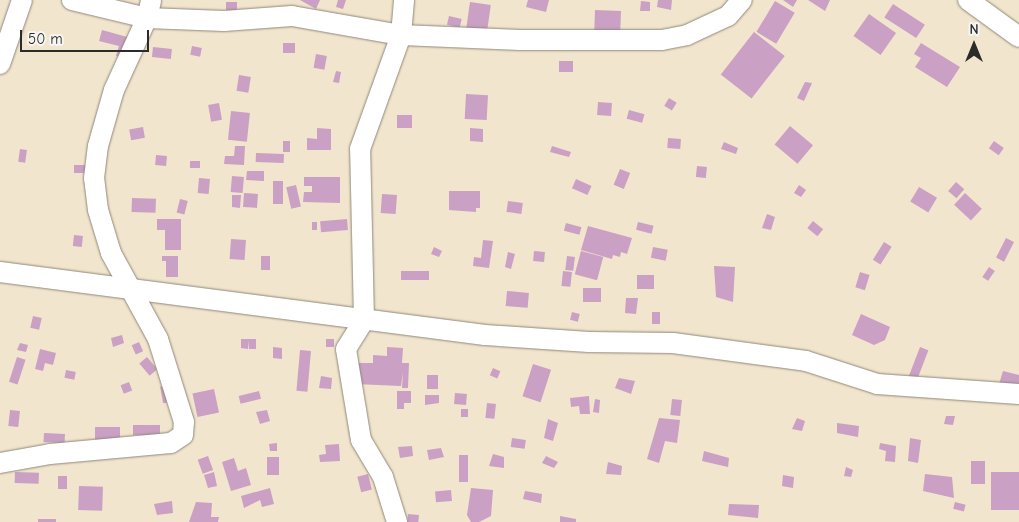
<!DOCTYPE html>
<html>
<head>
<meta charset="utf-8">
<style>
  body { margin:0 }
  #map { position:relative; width:1019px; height:522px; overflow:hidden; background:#f2e5cd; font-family:"Comic Neue",sans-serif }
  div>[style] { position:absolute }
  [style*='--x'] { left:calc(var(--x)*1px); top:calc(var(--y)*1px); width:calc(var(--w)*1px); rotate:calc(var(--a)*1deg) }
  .building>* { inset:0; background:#caa0c4; transform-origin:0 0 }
  .roads { filter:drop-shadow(0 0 1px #8e887c) drop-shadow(0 0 1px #8e887c) }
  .minor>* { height:20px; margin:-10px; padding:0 10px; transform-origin:10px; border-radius:10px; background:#fff }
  span { translate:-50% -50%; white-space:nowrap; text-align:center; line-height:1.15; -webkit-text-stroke:4px #f6f6f2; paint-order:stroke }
  .north { position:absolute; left:949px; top:20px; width:50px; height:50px; -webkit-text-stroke:4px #f6f6f2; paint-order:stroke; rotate:0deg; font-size:14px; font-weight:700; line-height:20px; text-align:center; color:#2b2b2b }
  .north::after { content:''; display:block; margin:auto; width:18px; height:22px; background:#2b2b2b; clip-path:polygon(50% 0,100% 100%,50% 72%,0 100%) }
  .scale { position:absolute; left:20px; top:30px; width:129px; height:22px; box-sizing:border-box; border:2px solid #2b2b2b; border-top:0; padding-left:6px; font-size:15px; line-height:18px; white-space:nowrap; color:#2b2b2b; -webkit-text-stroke:4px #f6f6f2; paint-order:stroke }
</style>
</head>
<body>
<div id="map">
  <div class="building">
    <i style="clip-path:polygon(300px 0,320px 0,316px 9px)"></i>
    <i style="clip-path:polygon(338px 0,346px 0,343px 9px,336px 7px)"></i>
    <i style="clip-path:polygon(528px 0,549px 0,546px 12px,526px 7px)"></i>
    <i style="clip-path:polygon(658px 0,672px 0,671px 10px,657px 7px)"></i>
    <i style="clip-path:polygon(783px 0,797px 0,793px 7px)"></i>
    <i style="clip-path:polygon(808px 0,830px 0,825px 11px)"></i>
    <i style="clip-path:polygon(641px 1px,650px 2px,650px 11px,640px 11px)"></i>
    <i style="left:775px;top:1px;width:23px;height:36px;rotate:31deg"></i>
    <i style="left:226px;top:2px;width:11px;height:9px"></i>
    <i style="left:470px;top:2px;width:21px;height:27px;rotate:8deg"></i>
    <i style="left:893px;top:4px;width:38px;height:16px;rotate:33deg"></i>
    <i style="left:595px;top:10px;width:26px;height:25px;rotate:2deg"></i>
    <i style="left:869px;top:14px;width:33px;height:27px;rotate:35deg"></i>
    <i style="left:449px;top:16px;width:13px;height:9px;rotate:13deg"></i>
    <i style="clip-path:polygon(102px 30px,131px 38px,126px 59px,116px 56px,119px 46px,99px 41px)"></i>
    <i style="left:754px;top:32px;width:39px;height:54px;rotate:38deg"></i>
    <i style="left:283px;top:43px;width:12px;height:10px"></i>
    <i style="clip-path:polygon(921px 43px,960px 67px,947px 87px,915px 67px,921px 58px,914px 54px)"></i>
    <i style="left:192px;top:46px;width:10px;height:9px;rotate:11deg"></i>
    <i style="left:153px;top:47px;width:19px;height:10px;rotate:6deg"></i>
    <i style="left:316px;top:54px;width:11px;height:14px;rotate:10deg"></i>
    <i style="left:559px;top:61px;width:14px;height:11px"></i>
    <i style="clip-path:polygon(336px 71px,341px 72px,339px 83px,333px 82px)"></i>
    <i style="left:239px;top:75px;width:12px;height:16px;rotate:9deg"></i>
    <i style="clip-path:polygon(805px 82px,812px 83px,804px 101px,797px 98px)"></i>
    <i style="left:466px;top:94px;width:22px;height:25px;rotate:3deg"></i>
    <i style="left:669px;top:98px;width:9px;height:9px;rotate:32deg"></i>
    <i style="left:598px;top:102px;width:14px;height:13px;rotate:4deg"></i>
    <i style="left:219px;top:103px;width:17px;height:11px;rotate:80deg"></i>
    <i style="left:629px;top:110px;width:16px;height:9px;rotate:15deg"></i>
    <i style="left:231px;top:111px;width:19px;height:29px;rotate:6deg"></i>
    <i style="left:397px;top:115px;width:15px;height:13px"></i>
    <i style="left:790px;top:126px;width:30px;height:24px;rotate:40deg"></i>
    <i style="left:143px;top:127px;width:11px;height:14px;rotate:80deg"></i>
    <i style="clip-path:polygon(317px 128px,331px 129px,331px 150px,307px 150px,307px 138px,317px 139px)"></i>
    <i style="clip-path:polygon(470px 128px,483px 129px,483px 142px,470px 141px)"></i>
    <i style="left:668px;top:138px;width:13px;height:10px;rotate:4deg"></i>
    <i style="left:283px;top:141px;width:7px;height:11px"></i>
    <i style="left:994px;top:141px;width:12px;height:9px;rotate:35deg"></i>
    <i style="clip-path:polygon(724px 142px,738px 148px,736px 154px,721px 149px)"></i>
    <i style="clip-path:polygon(235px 146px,245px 146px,244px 165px,224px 164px,225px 156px,234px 156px)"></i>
    <i style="clip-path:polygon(552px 146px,571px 152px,569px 157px,550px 152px)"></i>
    <i style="left:20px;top:149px;width:7px;height:13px;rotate:8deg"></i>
    <i style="left:256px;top:153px;width:28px;height:9px;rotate:2deg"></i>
    <i style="left:156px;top:155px;width:11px;height:10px;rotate:5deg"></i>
    <i style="left:190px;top:161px;width:10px;height:7px"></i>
    <i style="left:74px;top:165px;width:13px;height:8px"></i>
    <i style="left:697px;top:166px;width:10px;height:11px;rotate:6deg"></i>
    <i style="left:620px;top:169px;width:11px;height:17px;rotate:22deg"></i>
    <i style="clip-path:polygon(247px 171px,264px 171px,264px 181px,246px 180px)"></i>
    <i style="left:232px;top:176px;width:12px;height:16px;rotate:5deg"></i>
    <i style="clip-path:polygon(304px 177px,340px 177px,340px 203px,303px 202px,304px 192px,312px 192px,312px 186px,304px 186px)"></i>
    <i style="left:199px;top:178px;width:11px;height:15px;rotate:5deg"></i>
    <i style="left:576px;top:179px;width:17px;height:10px;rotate:24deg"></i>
    <i style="left:273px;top:181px;width:10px;height:23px"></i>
    <i style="left:956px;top:182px;width:11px;height:12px;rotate:41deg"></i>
    <i style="left:296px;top:185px;width:22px;height:10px;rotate:77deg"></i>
    <i style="clip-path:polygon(799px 185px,806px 190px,801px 197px,794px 193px)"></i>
    <i style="left:919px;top:187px;width:21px;height:17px;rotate:31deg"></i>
    <i style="clip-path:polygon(449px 191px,480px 191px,480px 208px,476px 208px,476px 212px,449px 210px)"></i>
    <i style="left:244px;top:193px;width:14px;height:14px;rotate:4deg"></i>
    <i style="left:965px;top:193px;width:23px;height:16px;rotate:43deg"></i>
    <i style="left:382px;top:194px;width:15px;height:19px;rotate:4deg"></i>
    <i style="clip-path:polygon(232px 195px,241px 195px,240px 208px,232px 207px)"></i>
    <i style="left:132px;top:198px;width:24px;height:14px;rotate:2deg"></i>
    <i style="left:180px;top:199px;width:8px;height:14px;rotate:14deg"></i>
    <i style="left:508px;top:201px;width:15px;height:11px;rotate:8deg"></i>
    <i style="clip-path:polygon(767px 214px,775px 217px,771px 230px,762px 228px)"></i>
    <i style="clip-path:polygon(157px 219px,181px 219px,181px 250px,165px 250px,165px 230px,157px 230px)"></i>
    <i style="left:347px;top:219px;width:11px;height:27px;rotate:85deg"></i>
    <i style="left:813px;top:221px;width:13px;height:9px;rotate:39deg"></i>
    <i style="left:312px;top:222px;width:5px;height:8px"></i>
    <i style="left:638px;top:222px;width:16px;height:8px;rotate:14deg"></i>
    <i style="left:566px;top:223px;width:16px;height:8px;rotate:15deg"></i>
    <i style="clip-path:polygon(588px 226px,632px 238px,627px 254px,621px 252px,620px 257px,613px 255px,612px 259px,581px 250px)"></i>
    <i style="left:74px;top:235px;width:9px;height:11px;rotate:6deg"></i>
    <i style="left:1006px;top:238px;width:9px;height:22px;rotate:27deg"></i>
    <i style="left:231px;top:239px;width:15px;height:20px;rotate:4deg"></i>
    <i style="clip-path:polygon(483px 240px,493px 241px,489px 268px,473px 266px,474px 257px,481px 258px)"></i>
    <i style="left:884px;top:242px;width:9px;height:21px;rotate:32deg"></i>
    <i style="clip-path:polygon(434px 247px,442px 251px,439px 257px,431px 254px)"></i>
    <i style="left:653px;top:247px;width:15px;height:11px;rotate:11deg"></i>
    <i style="left:534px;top:251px;width:11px;height:10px;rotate:5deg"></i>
    <i style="left:581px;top:251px;width:23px;height:24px;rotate:15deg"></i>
    <i style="clip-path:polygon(508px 252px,515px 254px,511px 269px,505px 267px)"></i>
    <i style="clip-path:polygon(162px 256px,178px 256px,178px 277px,166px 277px,166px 261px,162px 261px)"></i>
    <i style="left:261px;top:256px;width:9px;height:14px"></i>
    <i style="left:567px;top:256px;width:8px;height:14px;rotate:7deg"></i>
    <i style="clip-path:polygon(714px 266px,735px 267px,733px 302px,716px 297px)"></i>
    <i style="left:989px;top:267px;width:7px;height:12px;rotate:34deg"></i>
    <i style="left:401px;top:271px;width:28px;height:9px"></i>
    <i style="left:563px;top:271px;width:9px;height:15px;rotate:6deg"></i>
    <i style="left:860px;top:272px;width:10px;height:16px;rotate:17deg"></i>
    <i style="left:637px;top:275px;width:17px;height:14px"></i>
    <i style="left:583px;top:288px;width:18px;height:14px"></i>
    <i style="left:507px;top:291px;width:22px;height:15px;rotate:5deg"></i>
    <i style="clip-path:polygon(626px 298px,638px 298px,636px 314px,625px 313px)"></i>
    <i style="left:572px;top:312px;width:8px;height:8px;rotate:14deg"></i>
    <i style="left:652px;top:312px;width:8px;height:12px"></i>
    <i style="clip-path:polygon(861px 314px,890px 327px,885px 340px,874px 345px,852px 335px)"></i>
    <i style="left:33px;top:316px;width:9px;height:12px;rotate:13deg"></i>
    <i style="clip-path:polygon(122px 335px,124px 343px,113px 347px,111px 338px)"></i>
    <i style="clip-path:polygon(241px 339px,256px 339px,256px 349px,249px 349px,249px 341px,248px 349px,241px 348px)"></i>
    <i style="left:326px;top:339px;width:8px;height:8px"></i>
    <i style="left:139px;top:342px;width:10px;height:8px;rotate:66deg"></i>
    <i style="clip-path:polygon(20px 343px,28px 345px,26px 352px,17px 350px)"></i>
    <i style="clip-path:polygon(273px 347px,282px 348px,282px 359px,273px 358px)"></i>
    <i style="clip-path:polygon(387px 347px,403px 348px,402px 363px,409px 363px,408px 388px,402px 388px,403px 372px,401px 386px,354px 384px,355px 363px,373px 363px,373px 355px,387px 356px)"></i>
    <i style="left:920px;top:347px;width:9px;height:31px;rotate:21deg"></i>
    <i style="clip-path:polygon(40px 349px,56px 353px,53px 365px,45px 363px,43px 371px,35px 369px)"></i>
    <i style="left:300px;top:350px;width:11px;height:41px;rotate:5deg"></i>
    <i style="left:17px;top:357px;width:9px;height:26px;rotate:18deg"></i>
    <i style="left:147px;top:357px;width:16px;height:10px;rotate:50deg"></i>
    <i style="left:533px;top:364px;width:19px;height:34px;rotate:18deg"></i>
    <i style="left:493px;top:368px;width:8px;height:8px;rotate:23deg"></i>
    <i style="left:66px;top:370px;width:10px;height:8px;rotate:11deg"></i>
    <i style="clip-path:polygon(1003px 371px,1019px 375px,1019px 389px,999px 384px)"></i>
    <i style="left:427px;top:375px;width:11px;height:14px"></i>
    <i style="clip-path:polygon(321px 376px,332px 378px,331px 389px,319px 388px)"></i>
    <i style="clip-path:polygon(619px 378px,635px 381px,631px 394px,615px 388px)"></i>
    <i style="left:129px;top:382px;width:9px;height:9px;rotate:69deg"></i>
    <i style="left:169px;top:385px;width:17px;height:9px;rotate:80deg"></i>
    <i style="left:214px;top:389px;width:24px;height:22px;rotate:78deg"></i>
    <i style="left:259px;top:391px;width:8px;height:21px;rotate:76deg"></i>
    <i style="clip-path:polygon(397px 391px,411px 391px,411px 403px,404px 403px,404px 409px,397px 409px)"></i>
    <i style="left:455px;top:393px;width:12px;height:11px;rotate:5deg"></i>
    <i style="clip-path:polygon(425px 395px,439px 395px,439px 403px,425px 405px)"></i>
    <i style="clip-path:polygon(589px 396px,590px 414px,580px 414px,579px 406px,571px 407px,570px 398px)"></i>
    <i style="clip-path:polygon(595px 399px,600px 400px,599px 413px,593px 412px)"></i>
    <i style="left:672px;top:399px;width:10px;height:16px;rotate:6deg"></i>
    <i style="left:487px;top:403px;width:9px;height:15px;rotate:6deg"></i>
    <i style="left:468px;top:409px;width:8px;height:7px;rotate:90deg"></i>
    <i style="left:10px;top:410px;width:10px;height:16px;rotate:6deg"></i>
    <i style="clip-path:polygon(267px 410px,270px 421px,260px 424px,256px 412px)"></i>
    <i style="clip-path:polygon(946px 416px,955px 416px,953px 425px,944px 424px)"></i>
    <i style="clip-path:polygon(659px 418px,680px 420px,677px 443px,665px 441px,659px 463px,647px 459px)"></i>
    <i style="clip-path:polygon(797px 418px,805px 421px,802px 431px,792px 429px)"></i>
    <i style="clip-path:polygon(548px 419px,558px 423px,553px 441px,544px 438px)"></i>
    <i style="clip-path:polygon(837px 423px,859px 426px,858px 437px,837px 433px)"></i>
    <i style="left:160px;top:425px;width:10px;height:27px;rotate:90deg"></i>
    <i style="left:120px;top:427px;width:19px;height:25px;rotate:90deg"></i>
    <i style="left:44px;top:433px;width:21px;height:9px;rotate:3deg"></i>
    <i style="left:512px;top:438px;width:14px;height:9px;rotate:8deg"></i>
    <i style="clip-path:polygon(910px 438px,921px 440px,918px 463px,908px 461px)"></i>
    <i style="clip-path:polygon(277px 443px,277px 451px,270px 451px,269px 444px)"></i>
    <i style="clip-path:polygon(880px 443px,896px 446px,895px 462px,885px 461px,886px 451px,879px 449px)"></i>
    <i style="clip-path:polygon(339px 444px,340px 461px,320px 462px,319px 455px,326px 454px,325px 445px)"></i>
    <i style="clip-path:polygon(412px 446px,413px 456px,400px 458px,398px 447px)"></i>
    <i style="clip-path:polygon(441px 448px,444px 457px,429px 460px,427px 450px)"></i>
    <i style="clip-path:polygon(704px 451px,729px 458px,728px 467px,702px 461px)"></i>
    <i style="clip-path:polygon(493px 454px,504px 457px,504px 468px,489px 466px)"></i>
    <i style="left:459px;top:455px;width:9px;height:27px"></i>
    <i style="left:208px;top:456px;width:15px;height:11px;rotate:70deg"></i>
    <i style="clip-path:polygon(546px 456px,558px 462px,554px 468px,542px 463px)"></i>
    <i style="left:267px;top:457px;width:12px;height:18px"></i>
    <i style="clip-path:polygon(234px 458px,238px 471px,246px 468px,251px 485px,231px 491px,222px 462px)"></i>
    <i style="left:971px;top:461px;width:14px;height:23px"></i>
    <i style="clip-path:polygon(608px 462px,622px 466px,621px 475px,606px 474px)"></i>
    <i style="clip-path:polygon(846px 467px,853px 470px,851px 477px,844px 476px)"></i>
    <i style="left:15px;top:472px;width:24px;height:11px;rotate:2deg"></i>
    <i style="clip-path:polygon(214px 472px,217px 486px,208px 488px,204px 475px)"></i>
    <i style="left:991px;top:472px;width:28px;height:38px"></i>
    <i style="left:368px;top:474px;width:16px;height:11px;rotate:76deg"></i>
    <i style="clip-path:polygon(925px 474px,952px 477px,954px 498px,923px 491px)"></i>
    <i style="clip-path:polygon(783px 475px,794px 477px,793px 488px,782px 486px)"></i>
    <i style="left:58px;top:476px;width:9px;height:13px"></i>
    <i style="left:79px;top:486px;width:24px;height:24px;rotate:2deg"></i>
    <i style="clip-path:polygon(270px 488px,274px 504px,262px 507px,260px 500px,244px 508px,241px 496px)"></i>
    <i style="clip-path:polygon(471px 488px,493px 490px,491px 516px,479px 522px,471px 522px,467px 515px)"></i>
    <i style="left:451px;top:490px;width:11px;height:16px;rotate:85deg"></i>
    <i style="clip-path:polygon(525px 491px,542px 494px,541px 503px,523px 499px)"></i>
    <i style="clip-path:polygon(172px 501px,173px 513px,157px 515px,154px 504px)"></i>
    <i style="clip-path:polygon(196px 502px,212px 503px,211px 517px,219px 517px,218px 522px,189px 522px)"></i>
    <i style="left:955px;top:502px;width:11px;height:7px;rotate:15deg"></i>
    <i style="clip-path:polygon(729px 504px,759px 505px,758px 518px,728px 515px)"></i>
    <i style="left:408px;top:514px;width:11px;height:8px;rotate:5deg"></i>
    <i style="clip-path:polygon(560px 516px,576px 519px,576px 522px,560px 522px)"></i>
    <i style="left:38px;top:519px;width:18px;height:3px"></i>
  </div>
  <div class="roads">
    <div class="minor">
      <i style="--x:72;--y:0;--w:77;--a:13.5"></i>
      <i style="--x:147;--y:18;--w:77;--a:2.2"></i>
      <i style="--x:224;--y:21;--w:68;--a:-4.2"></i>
      <i style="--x:292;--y:16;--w:111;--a:9.9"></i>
      <i style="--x:401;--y:35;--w:119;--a:2.4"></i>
      <i style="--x:520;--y:40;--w:142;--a:0"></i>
      <i style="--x:662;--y:40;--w:25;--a:-11"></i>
      <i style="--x:687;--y:35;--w:45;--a:-24.9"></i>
      <i style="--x:728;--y:16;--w:21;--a:-49"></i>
      <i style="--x:968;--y:0;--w:63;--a:36"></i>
      <i style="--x:0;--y:64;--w:68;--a:-71"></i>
      <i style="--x:0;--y:272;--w:489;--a:7.4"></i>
      <i style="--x:485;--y:335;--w:104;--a:3.9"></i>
      <i style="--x:589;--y:342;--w:84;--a:0.7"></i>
      <i style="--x:673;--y:343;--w:134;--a:7.7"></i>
      <i style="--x:806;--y:361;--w:75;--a:17.9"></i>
      <i style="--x:877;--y:384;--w:142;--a:4"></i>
      <i style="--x:0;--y:463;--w:51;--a:-10.2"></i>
      <i style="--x:50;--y:454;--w:121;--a:-5.2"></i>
      <i style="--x:171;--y:443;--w:14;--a:-34"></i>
      <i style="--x:183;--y:435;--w:13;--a:-86"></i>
      <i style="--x:184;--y:422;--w:87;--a:-107.4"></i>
      <i style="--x:158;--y:339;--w:98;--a:-118.7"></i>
      <i style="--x:111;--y:253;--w:45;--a:-106.8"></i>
      <i style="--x:98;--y:210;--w:32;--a:-97"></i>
      <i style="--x:94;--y:178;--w:32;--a:-83"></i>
      <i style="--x:98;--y:146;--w:58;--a:-74.1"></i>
      <i style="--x:114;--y:90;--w:79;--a:-65.4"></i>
      <i style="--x:147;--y:18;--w:18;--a:-77"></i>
      <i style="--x:397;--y:522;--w:47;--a:-107.3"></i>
      <i style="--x:383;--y:477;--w:43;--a:-120.7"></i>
      <i style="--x:361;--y:440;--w:92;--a:-99.4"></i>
      <i style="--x:346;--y:349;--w:34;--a:-58"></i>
      <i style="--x:364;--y:320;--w:171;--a:-91.3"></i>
      <i style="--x:360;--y:149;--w:121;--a:-70.2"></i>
      <i style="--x:401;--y:35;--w:35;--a:-85"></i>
    </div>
  </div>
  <div class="north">N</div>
  <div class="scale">50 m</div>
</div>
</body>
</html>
